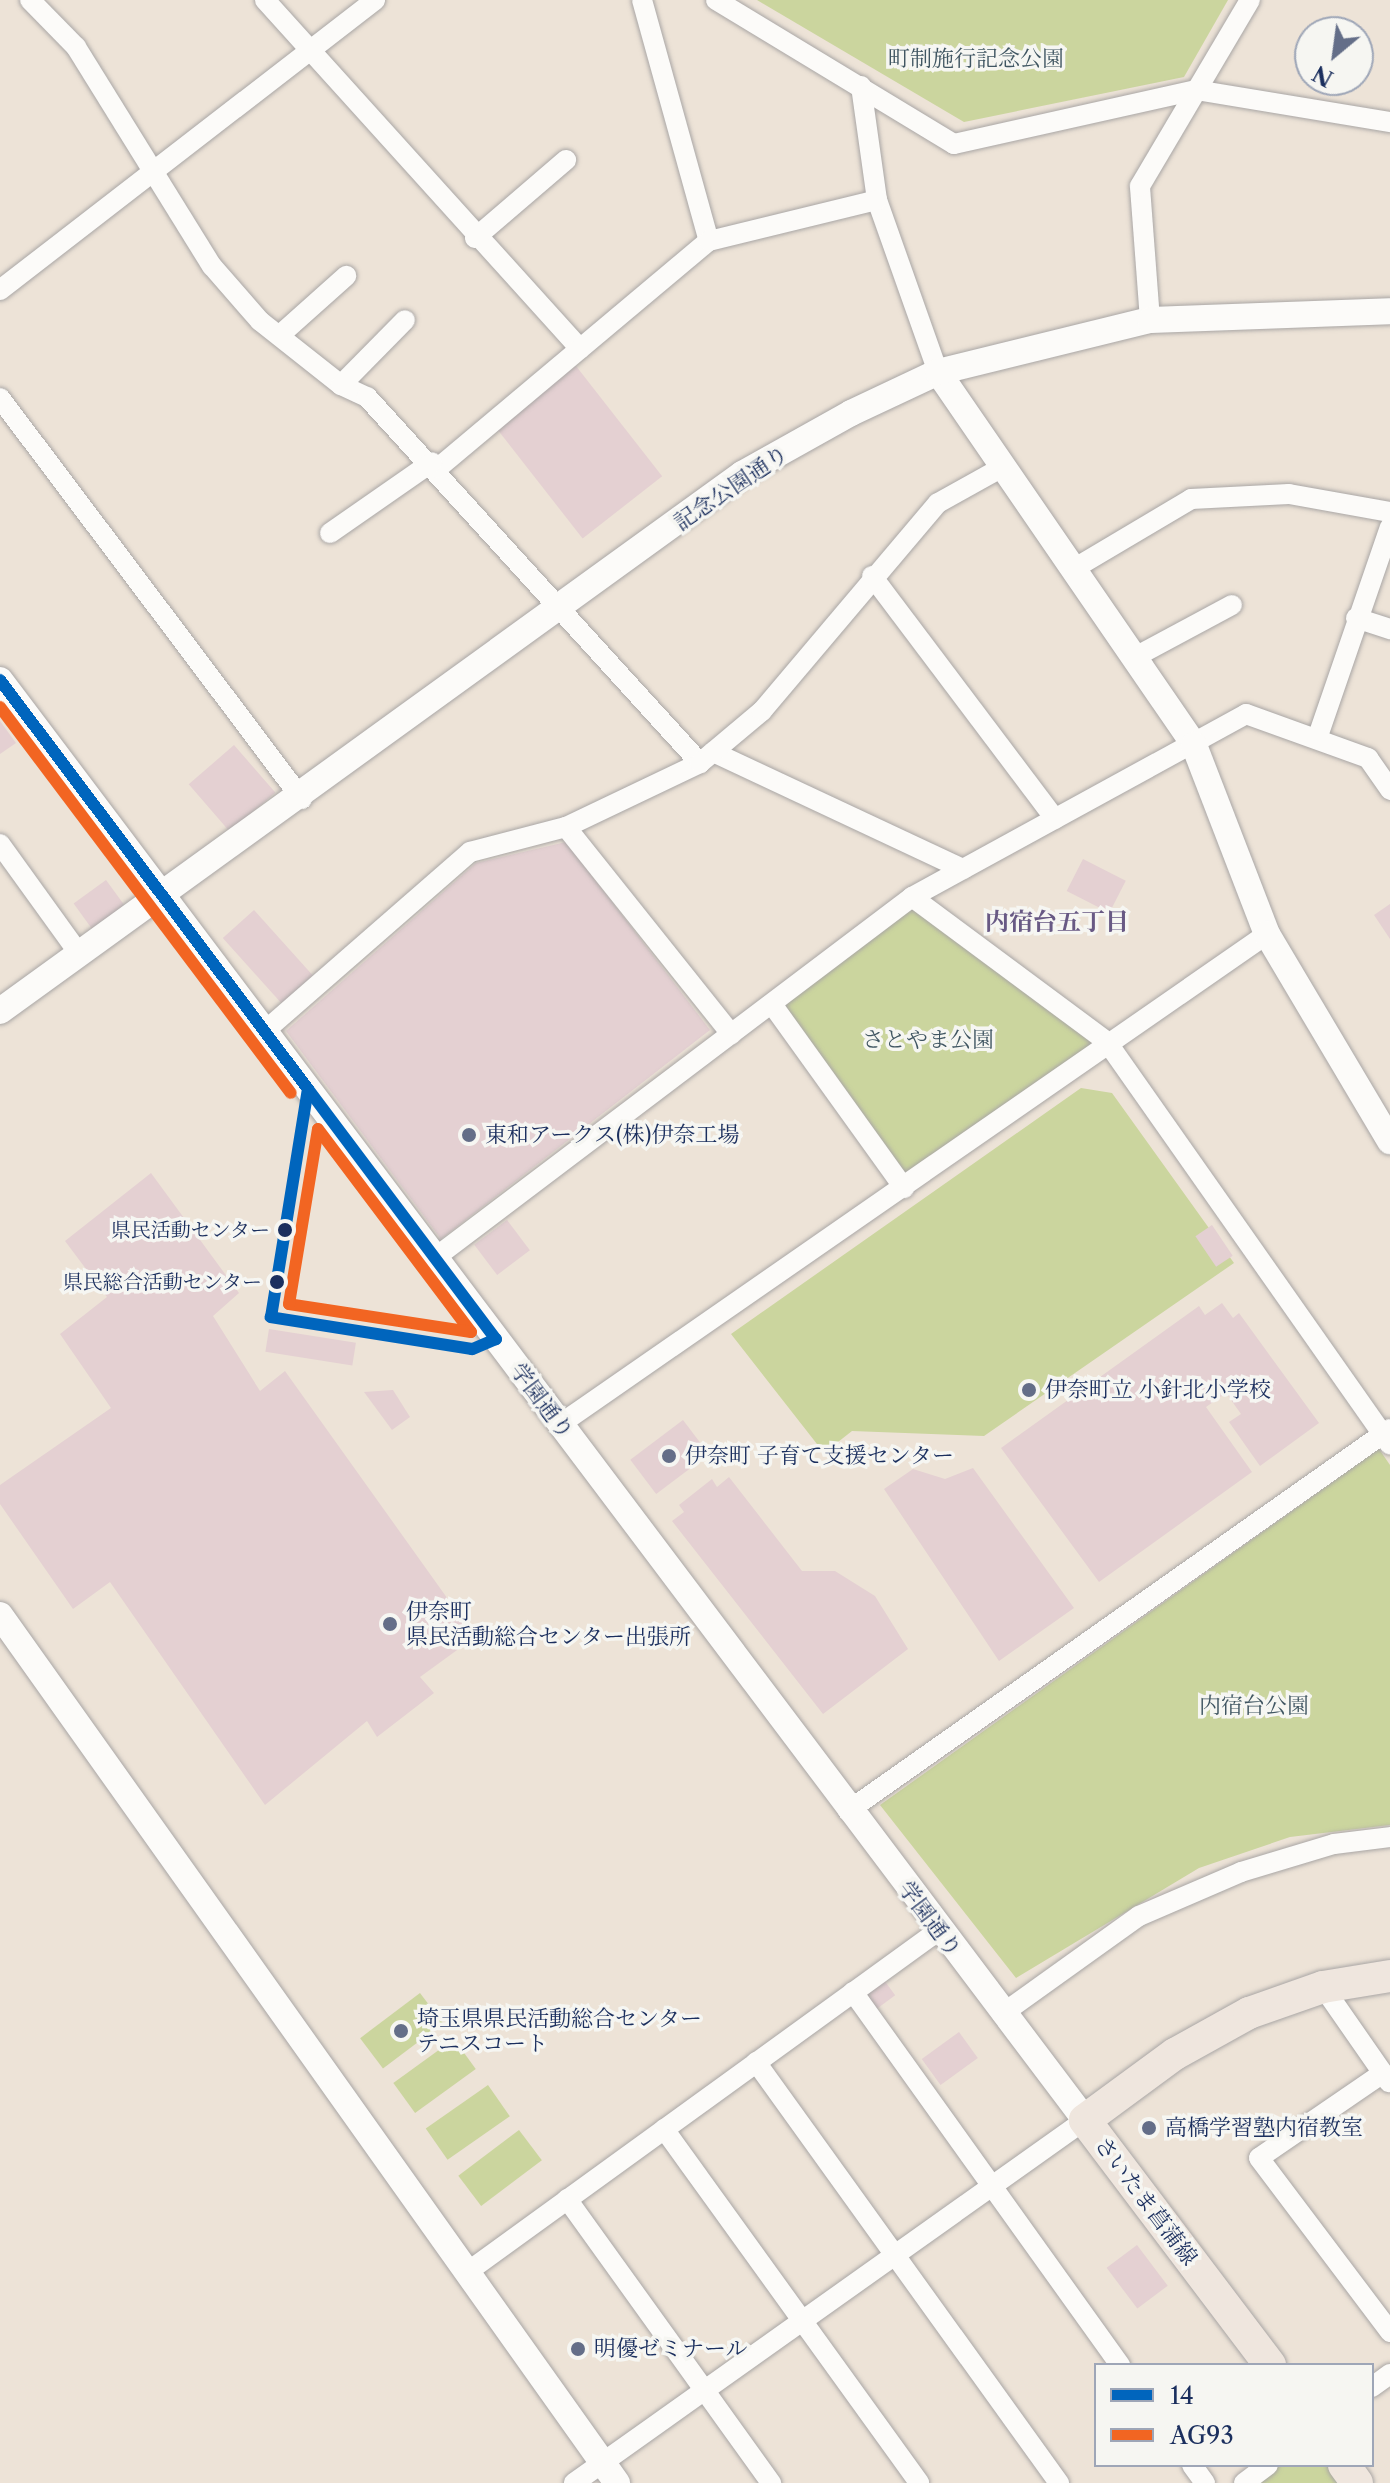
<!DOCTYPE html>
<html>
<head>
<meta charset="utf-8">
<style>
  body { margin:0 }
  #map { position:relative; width:1390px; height:2483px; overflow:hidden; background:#ede3d7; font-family:"Libre Caslon Text","Noto Serif JP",serif }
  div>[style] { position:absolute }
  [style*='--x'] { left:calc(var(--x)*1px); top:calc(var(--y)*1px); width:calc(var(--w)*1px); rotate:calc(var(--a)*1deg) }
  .green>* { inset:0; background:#cbd59e; transform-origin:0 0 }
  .building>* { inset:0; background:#e4d0d2; transform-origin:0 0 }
  .roads { filter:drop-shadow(0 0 2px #a9a6a5) drop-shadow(0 0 2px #a9a6a5) }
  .minor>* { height:20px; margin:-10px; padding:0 10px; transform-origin:10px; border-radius:10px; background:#fcfbf9 }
  .tertiary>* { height:26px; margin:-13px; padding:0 13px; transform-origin:13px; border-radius:13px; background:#fcfbf9 }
  .primary>* { height:32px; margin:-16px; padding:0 16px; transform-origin:16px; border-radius:16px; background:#efe6de }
  .bus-1>* { height:12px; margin:-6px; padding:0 6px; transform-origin:6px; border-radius:6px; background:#0065bd }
  .bus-2>* { height:12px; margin:-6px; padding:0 6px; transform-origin:6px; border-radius:6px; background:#f26522 }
  .dots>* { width:22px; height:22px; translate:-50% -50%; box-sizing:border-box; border:4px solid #f6f6f2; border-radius:50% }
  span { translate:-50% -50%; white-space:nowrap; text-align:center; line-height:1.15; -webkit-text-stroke:7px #f6f6f2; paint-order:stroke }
  .bus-label { font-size:20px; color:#1b2f5e }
  .right { translate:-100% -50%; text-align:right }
  .park-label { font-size:22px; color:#405662 }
  .street-label { font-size:22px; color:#1b2f5e }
  .poi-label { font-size:22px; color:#1b2f5e }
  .left { translate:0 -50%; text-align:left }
  .neighbourhood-label { font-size:24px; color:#685984; font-weight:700 }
  .legend { position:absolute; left:1094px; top:2363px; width:280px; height:104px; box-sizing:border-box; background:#f6f6f2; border:2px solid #9ea6b7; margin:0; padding:10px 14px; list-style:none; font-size:24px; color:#1b2f5e }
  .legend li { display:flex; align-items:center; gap:16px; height:40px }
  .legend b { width:40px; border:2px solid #9ea6b7 }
  .north { position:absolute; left:1294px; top:16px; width:80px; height:80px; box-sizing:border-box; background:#f6f6f2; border:2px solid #9ea6b7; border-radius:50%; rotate:209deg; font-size:22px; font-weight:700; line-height:32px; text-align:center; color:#1b2f5e }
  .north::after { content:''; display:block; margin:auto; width:28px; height:36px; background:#646e88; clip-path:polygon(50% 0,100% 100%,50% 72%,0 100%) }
</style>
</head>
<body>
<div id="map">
  <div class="green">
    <i style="clip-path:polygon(757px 0,1228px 0,1184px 77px,964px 122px)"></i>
    <i style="clip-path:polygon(912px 897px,1107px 1042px,904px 1188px,774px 1007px)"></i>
    <i style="clip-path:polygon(1081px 1088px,1112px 1093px,1234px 1263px,984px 1436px,852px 1431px,824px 1453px,731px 1334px)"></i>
    <i style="clip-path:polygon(1379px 1449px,1390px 1465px,1390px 1825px,1290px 1837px,1199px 1868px,1016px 1978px,880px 1805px)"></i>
    <i style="left:420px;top:1993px;width:38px;height:75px;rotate:53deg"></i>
    <i style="left:454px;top:2039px;width:37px;height:75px;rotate:54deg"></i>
    <i style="left:488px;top:2085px;width:38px;height:76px;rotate:55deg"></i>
    <i style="left:519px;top:2130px;width:38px;height:76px;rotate:53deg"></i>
    <i style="clip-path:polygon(1268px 2465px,1344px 2465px,1357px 2483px,1244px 2483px)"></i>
  </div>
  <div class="building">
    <i style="left:576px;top:366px;width:140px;height:101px;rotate:52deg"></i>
    <i style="clip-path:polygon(0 721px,16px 743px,0 754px)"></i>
    <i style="left:234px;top:745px;width:63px;height:60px;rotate:49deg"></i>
    <i style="clip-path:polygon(566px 842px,710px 1030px,441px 1239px,286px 1031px,476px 863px)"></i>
    <i style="left:1083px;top:859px;width:48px;height:36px;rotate:27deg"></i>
    <i style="left:106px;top:880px;width:36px;height:40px;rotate:54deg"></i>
    <i style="clip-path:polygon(1390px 904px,1390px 939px,1374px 915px)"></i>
    <i style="left:254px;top:910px;width:88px;height:42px;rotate:48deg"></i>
    <i style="clip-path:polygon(151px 1173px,239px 1293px,213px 1316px,260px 1391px,285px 1371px,475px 1637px,420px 1677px,434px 1693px,377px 1737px,367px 1721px,265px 1805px,110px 1582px,73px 1609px,0 1504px,0 1485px,111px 1408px,60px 1334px,107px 1297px,65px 1241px)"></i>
    <i style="left:507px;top:1220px;width:38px;height:41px;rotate:53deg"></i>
    <i style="left:1212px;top:1225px;width:37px;height:20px;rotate:56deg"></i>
    <i style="clip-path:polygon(1222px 1303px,1233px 1318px,1239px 1313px,1319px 1423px,1260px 1466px,1229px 1422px,1241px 1414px,1226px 1393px,1206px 1407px,1252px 1472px,1099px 1582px,1001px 1448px,1199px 1306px,1205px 1315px)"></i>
    <i style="left:269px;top:1329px;width:88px;height:23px;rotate:9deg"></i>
    <i style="clip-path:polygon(393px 1390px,410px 1417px,392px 1430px,364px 1392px)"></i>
    <i style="left:683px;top:1420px;width:43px;height:66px;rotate:53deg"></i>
    <i style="clip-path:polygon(973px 1468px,1074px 1608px,999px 1661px,884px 1489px,913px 1469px,945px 1479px)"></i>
    <i style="clip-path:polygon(729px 1477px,802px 1571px,835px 1571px,875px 1596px,908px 1649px,823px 1714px,672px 1521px,684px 1512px,679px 1505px,712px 1479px,717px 1487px)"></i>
    <i style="left:884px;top:1980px;width:19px;height:23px;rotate:54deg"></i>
    <i style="left:959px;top:2032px;width:32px;height:46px;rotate:54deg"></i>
    <i style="left:1137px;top:2245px;width:51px;height:38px;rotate:53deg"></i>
  </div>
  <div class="roads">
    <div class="minor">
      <i style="--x:30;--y:0;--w:66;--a:45.6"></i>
      <i style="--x:76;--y:47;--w:258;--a:58.2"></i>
      <i style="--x:212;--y:266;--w:73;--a:48.9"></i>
      <i style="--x:260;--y:321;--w:103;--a:38.3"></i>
      <i style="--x:341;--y:385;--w:29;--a:25"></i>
      <i style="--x:367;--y:397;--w:495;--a:47.7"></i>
      <i style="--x:265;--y:0;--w:470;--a:47.9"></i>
      <i style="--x:642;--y:0;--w:250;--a:74.5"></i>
      <i style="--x:716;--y:0;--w:278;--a:31.2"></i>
      <i style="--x:954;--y:144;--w:248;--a:-12.6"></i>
      <i style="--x:1196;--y:90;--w:197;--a:9.4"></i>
      <i style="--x:861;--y:86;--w:115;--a:82"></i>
      <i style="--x:877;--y:200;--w:182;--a:70.5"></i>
      <i style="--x:475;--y:238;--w:120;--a:-40.6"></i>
      <i style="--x:0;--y:290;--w:474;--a:-37.7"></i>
      <i style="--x:1150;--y:320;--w:134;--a:-94.3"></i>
      <i style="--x:1140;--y:186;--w:216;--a:-59.4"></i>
      <i style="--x:280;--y:335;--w:89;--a:-41.8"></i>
      <i style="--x:341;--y:385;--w:91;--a:-45.4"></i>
      <i style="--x:0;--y:398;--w:502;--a:53.02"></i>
      <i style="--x:438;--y:468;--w:354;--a:-40"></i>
      <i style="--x:709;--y:241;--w:173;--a:-13.7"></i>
      <i style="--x:330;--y:533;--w:124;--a:-34.8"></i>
      <i style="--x:1075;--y:568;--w:135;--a:-30.7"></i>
      <i style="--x:1191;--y:499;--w:98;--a:-2.9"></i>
      <i style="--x:1289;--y:494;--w:103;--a:10.1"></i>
      <i style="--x:872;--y:576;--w:304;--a:53"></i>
      <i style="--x:1356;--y:618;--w:36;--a:18"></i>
      <i style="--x:1135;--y:657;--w:110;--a:-28.2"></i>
      <i style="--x:1318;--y:736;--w:221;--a:-71"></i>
      <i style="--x:713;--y:752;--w:276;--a:25.1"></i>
      <i style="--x:566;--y:827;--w:265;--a:51.4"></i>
      <i style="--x:0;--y:844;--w:137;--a:54.2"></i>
      <i style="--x:912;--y:897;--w:243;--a:36.6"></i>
      <i style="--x:1107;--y:1042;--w:492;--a:54.9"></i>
      <i style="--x:774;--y:1007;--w:223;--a:54.3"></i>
      <i style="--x:266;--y:1030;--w:271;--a:-41.1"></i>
      <i style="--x:470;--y:852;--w:99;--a:-14.6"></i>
      <i style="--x:566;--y:827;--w:148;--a:-25.5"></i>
      <i style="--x:700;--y:763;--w:81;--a:-40"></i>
      <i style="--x:762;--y:711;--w:272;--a:-49.8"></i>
      <i style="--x:938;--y:503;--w:72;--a:-29.1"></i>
      <i style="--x:436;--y:1257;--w:597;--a:-37.1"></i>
      <i style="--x:912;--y:897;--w:381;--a:-28.7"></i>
      <i style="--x:1246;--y:714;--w:130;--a:19.8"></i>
      <i style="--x:1368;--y:758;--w:39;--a:55"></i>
      <i style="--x:559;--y:1425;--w:862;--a:-34.74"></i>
      <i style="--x:848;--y:1811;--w:663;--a:-35.18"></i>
      <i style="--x:1323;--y:1987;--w:116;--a:55.2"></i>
      <i style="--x:853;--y:1992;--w:459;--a:54.4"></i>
      <i style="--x:1002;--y:2014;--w:168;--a:-35.6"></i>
      <i style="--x:1139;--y:1916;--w:111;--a:-23.3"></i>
      <i style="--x:1241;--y:1872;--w:97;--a:-16.8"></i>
      <i style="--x:1334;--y:1844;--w:56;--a:-7.1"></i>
      <i style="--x:756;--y:2062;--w:519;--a:54.26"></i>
      <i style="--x:1383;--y:2073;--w:150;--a:145.6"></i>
      <i style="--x:1259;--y:2158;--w:218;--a:53"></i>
      <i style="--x:664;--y:2129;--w:436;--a:54.2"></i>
      <i style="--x:567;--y:2199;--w:350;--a:54.3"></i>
      <i style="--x:466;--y:2273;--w:583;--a:-35.93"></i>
      <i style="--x:1372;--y:2387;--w:22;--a:-36"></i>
      <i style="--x:1192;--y:2465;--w:22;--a:54"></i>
      <i style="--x:574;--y:2483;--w:627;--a:-35.39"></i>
      <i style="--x:1244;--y:2483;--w:30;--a:-37"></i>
    </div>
    <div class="tertiary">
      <i style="--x:938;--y:372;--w:452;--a:55.5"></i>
      <i style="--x:1194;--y:745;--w:203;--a:68.9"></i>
      <i style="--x:1267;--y:934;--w:241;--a:59.3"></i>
      <i style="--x:0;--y:680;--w:1803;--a:53"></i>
      <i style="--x:0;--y:1011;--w:916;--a:-35.89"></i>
      <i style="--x:742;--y:474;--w:125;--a:-29.2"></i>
      <i style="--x:851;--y:413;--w:96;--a:-25.2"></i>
      <i style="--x:938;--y:372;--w:218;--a:-13.8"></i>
      <i style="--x:1150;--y:320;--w:240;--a:-2.1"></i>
      <i style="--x:0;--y:1615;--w:1065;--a:54.59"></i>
    </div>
    <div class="primary">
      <i style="--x:1270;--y:2365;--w:307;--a:-127.1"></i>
      <i style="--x:1085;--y:2120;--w:112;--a:-36.3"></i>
      <i style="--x:1175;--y:2054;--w:85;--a:-29"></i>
      <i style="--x:1249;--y:2013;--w:78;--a:-19.4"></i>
      <i style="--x:1323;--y:1987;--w:68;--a:-9.3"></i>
      <i style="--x:1344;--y:2465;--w:22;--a:54"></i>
    </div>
  </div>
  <div class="bus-1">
    <i style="--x:0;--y:680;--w:512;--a:53.02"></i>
    <i style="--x:308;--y:1089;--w:313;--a:53.1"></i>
    <i style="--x:496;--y:1339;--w:26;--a:157"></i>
    <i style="--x:472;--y:1349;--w:204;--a:-171"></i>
    <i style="--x:271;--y:1317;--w:231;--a:-80.8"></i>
  </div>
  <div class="bus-2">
    <i style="--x:0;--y:707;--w:483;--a:53"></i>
    <i style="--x:318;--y:1129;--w:254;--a:53"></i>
    <i style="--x:471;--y:1332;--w:184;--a:-171.3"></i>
    <i style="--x:289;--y:1304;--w:177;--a:-80.6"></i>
  </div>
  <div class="dots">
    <i style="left:469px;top:1135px;background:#646e88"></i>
    <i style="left:285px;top:1230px;background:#1b2f5e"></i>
    <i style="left:277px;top:1282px;background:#1b2f5e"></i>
    <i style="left:1029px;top:1390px;background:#646e88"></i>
    <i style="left:669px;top:1456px;background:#646e88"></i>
    <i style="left:390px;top:1624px;background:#646e88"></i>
    <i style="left:401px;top:2031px;background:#646e88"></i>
    <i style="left:1149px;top:2128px;background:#646e88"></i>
    <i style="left:578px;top:2349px;background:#646e88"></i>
  </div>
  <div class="bus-label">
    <span class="right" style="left:270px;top:1230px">県民活動センター</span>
    <span class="right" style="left:262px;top:1282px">県民総合活動センター</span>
  </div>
  <div class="park-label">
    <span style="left:976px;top:59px">町制施行記念公園</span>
    <span style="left:928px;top:1040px">さとやま公園</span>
    <span style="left:1254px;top:1706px">内宿台公園</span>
  </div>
  <div class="street-label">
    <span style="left:731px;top:488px;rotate:-34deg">記念公園通り</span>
    <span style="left:542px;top:1401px;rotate:53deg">学園通り</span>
    <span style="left:930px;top:1919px;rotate:53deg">学園通り</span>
    <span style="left:1146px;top:2201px;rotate:53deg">さいたま菖蒲線</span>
  </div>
  <div class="poi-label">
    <span class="left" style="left:485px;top:1135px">東和アークス(株)伊奈工場</span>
    <span class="left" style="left:1045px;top:1390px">伊奈町立 小針北小学校</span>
    <span class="left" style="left:685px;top:1456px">伊奈町 子育て支援センター</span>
    <span class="left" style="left:406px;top:1624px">伊奈町<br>県民活動総合センター出張所</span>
    <span class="left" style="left:417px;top:2031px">埼玉県県民活動総合センター<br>テニスコート</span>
    <span class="left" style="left:1165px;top:2128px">高橋学習塾内宿教室</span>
    <span class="left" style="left:594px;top:2349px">明優ゼミナール</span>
  </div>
  <div class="neighbourhood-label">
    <span style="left:1057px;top:922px">内宿台五丁目</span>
  </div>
  <ul class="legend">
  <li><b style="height:10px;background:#0065bd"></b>14</li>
  <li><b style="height:10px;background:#f26522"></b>AG93</li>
  </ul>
  <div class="north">N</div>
</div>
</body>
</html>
